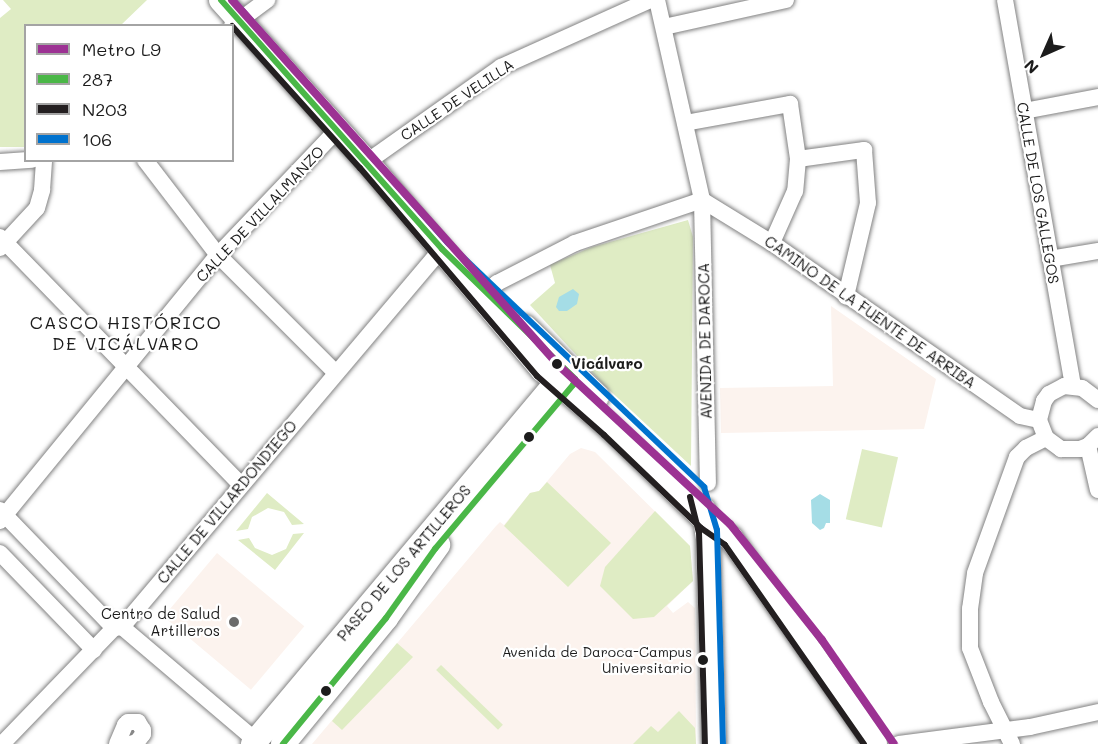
<!DOCTYPE html>
<html>
<head>
<meta charset="utf-8">
<style>
  body { margin:0 }
  #map { position:relative; width:1098px; height:744px; overflow:hidden; background:#fff; font-family:Mali,sans-serif }
  div>[style] { position:absolute }
  [style*='--x'] { left:calc(var(--x)*1px); top:calc(var(--y)*1px); width:calc(var(--w)*1px); rotate:calc(var(--a)*1deg) }
  .built>* { inset:0; background:#fcf3ee; transform-origin:0 0 }
  .green>* { inset:0; background:#dfecc4; transform-origin:0 0 }
  .water>* { inset:0; background:#a5dde6 }
  .roads { filter:drop-shadow(0 0 2px #828282) drop-shadow(0 0 2px #828282) }
  .street>* { height:16px; margin:-8px; padding:0 8px; transform-origin:8px; border-radius:8px; background:#fff }
  .secondary>* { height:24px; margin:-12px; padding:0 12px; transform-origin:12px; border-radius:12px; background:#fff }
  .bus-1>* { height:6px; margin:-3px; padding:0 3px; transform-origin:3px; border-radius:3px; background:#4ab747 }
  .bus-2>* { height:6px; margin:-3px; padding:0 3px; transform-origin:3px; border-radius:3px; background:#231f20 }
  .bus-3>* { height:6px; margin:-3px; padding:0 3px; transform-origin:3px; border-radius:3px; background:#0072ce }
  .metro-1>* { height:8px; margin:-4px; padding:0 4px; transform-origin:4px; border-radius:4px; background:#9c3293 }
  .dots>* { width:16px; height:16px; translate:-50% -50%; box-sizing:border-box; border:3px solid #fff; border-radius:50% }
  span { translate:-50% -50%; white-space:nowrap; text-align:center; line-height:1.15; -webkit-text-stroke:4.5px #fff; paint-order:stroke }
  .bus-label { font-size:14px; color:#1c1c1c }
  .right { translate:-100% -50%; text-align:right }
  .street-label { font-size:15px; color:#1c1c1c }
  .stop-label { font-size:15px; color:#1c1c1c; font-weight:700 }
  .left { translate:0 -50%; text-align:left }
  .poi-label { font-size:15px; color:#1c1c1c }
  .quarter-label { font-size:18px; color:#1c1c1c; letter-spacing:1.5px }
  .legend { position:absolute; left:24px; top:24px; width:210px; height:138px; box-sizing:border-box; background:#fff; border:2px solid #a4a4a4; margin:0; padding:8px 10px; list-style:none; font-size:18px; color:#1c1c1c }
  .legend li { display:flex; align-items:center; gap:12px; height:30px }
  .legend b { width:30px; border:2px solid #a4a4a4 }
  .north { position:absolute; left:1014px; top:24px; width:60px; height:60px; -webkit-text-stroke:4px #fff; paint-order:stroke; rotate:225deg; font-size:16px; font-weight:700; line-height:24px; text-align:center; color:#1c1c1c }
  .north::after { content:''; display:block; margin:auto; width:21px; height:27px; background:#1c1c1c; clip-path:polygon(50% 0,100% 100%,50% 72%,0 100%) }
</style>
</head>
<body>
<div id="map">
  <div class="built">
    <i style="clip-path:polygon(831px 306px,936px 379px,924px 429px,721px 433px,720px 388px,833px 386px)"></i>
    <i style="clip-path:polygon(581px 448px,595px 452px,690px 546px,693px 581px,667px 606px,673px 613px,688px 602px,695px 608px,696px 744px,312px 744px,496px 526px,500px 522px,504px 525px,530px 493px,539px 491px,570px 454px)"></i>
    <i style="left:217px;top:553px;width:114px;height:83px;rotate:40deg"></i>
  </div>
  <div class="green">
    <i style="clip-path:polygon(3px 0,147px 0,121px 25px,26px 26px,25px 147px,0 147px,0 18px,11px 9px)"></i>
    <i style="clip-path:polygon(688px 220px,693px 237px,691px 466px,604px 385px,530px 305px,555px 283px,550px 265px,554px 263px,592px 247px)"></i>
    <i style="left:862px;top:449px;width:37px;height:72px;rotate:13deg"></i>
    <i style="clip-path:polygon(547px 482px,611px 543px,568px 587px,504px 526px,530px 493px,539px 491px)"></i>
    <i style="clip-path:polygon(267px 493px,304px 524px,292px 525px,284px 512px,268px 508px,252px 517px,248px 529px,236px 531px)"></i>
    <i style="clip-path:polygon(655px 511px,690px 546px,693px 581px,654px 617px,633px 619px,600px 586px,605px 567px)"></i>
    <i style="clip-path:polygon(304px 533px,275px 570px,238px 540px,249px 538px,255px 548px,272px 555px,286px 549px,293px 534px)"></i>
    <i style="clip-path:polygon(397px 643px,413px 657px,342px 730px,332px 721px)"></i>
    <i style="left:441px;top:665px;width:86px;height:7px;rotate:44deg"></i>
    <i style="clip-path:polygon(679px 711px,695px 728px,696px 744px,633px 744px,651px 726px,658px 732px)"></i>
  </div>
  <div class="water">
    <i style="clip-path:polygon(573px 289px,579px 294px,577px 304px,567px 311px,559px 311px,556px 307px,559px 297px)"></i>
    <i style="clip-path:polygon(820px 494px,830px 500px,830px 523px,826px 523px,824px 528px,820px 530px,812px 523px,811px 500px)"></i>
  </div>
  <div class="roads">
    <div class="street">
      <i style="--x:657;--y:0;--w:205;--a:77.3"></i>
      <i style="--x:702;--y:200;--w:283;--a:88.8"></i>
      <i style="--x:1005;--y:0;--w:392;--a:80"></i>
      <i style="--x:232;--y:26;--w:44;--a:-36.6"></i>
      <i style="--x:664;--y:27;--w:125;--a:-12.5"></i>
      <i style="--x:1024;--y:111;--w:75;--a:-10.7"></i>
      <i style="--x:685;--y:123;--w:107;--a:-10.3"></i>
      <i style="--x:790;--y:104;--w:56;--a:81.7"></i>
      <i style="--x:798;--y:159;--w:32;--a:95"></i>
      <i style="--x:795;--y:191;--w:57;--a:113.9"></i>
      <i style="--x:798;--y:159;--w:67;--a:-7.8"></i>
      <i style="--x:864;--y:150;--w:53;--a:85.7"></i>
      <i style="--x:868;--y:203;--w:96;--a:103.3"></i>
      <i style="--x:145;--y:160;--w:120;--a:52.5"></i>
      <i style="--x:218;--y:255;--w:167;--a:45"></i>
      <i style="--x:0;--y:162;--w:32;--a:-4"></i>
      <i style="--x:367;--y:162;--w:164;--a:-35.3"></i>
      <i style="--x:501;--y:67;--w:163;--a:-24.2"></i>
      <i style="--x:702;--y:200;--w:82;--a:31.6"></i>
      <i style="--x:772;--y:243;--w:302;--a:34.9"></i>
      <i style="--x:1020;--y:416;--w:19;--a:12"></i>
      <i style="--x:0;--y:237;--w:346;--a:45.8"></i>
      <i style="--x:0;--y:248;--w:54;--a:-47.2"></i>
      <i style="--x:37;--y:208;--w:19;--a:-74"></i>
      <i style="--x:42;--y:190;--w:30;--a:-86"></i>
      <i style="--x:1050;--y:259;--w:49;--a:-9.5"></i>
      <i style="--x:486;--y:304;--w:9;--a:-96"></i>
      <i style="--x:485;--y:295;--w:17;--a:-45"></i>
      <i style="--x:497;--y:283;--w:88;--a:-27.1"></i>
      <i style="--x:575;--y:243;--w:134;--a:-18.7"></i>
      <i style="--x:1098;--y:400;--w:20;--a:-143"></i>
      <i style="--x:1082;--y:388;--w:18;--a:-174"></i>
      <i style="--x:1064;--y:386;--w:17;--a:152"></i>
      <i style="--x:1049;--y:394;--w:9;--a:126"></i>
      <i style="--x:1044;--y:401;--w:20;--a:105"></i>
      <i style="--x:1039;--y:420;--w:19;--a:69"></i>
      <i style="--x:1046;--y:438;--w:19;--a:36"></i>
      <i style="--x:1061;--y:449;--w:19;--a:0"></i>
      <i style="--x:1080;--y:449;--w:9;--a:-21"></i>
      <i style="--x:1088;--y:446;--w:14;--a:-45"></i>
      <i style="--x:1088;--y:446;--w:45;--a:77.2"></i>
      <i style="--x:0;--y:510;--w:164;--a:46"></i>
      <i style="--x:0;--y:521;--w:344;--a:-50.7"></i>
      <i style="--x:218;--y:255;--w:174;--a:-46.4"></i>
      <i style="--x:0;--y:553;--w:135;--a:45.9"></i>
      <i style="--x:122;--y:627;--w:181;--a:40.3"></i>
      <i style="--x:2;--y:744;--w:161;--a:-46"></i>
      <i style="--x:114;--y:628;--w:8;--a:-7"></i>
      <i style="--x:122;--y:627;--w:495;--a:-49.8"></i>
      <i style="--x:117;--y:744;--w:21;--a:-67"></i>
      <i style="--x:125;--y:725;--w:4;--a:-45"></i>
      <i style="--x:128;--y:722;--w:10;--a:0"></i>
      <i style="--x:138;--y:722;--w:9;--a:58"></i>
      <i style="--x:143;--y:730;--w:4;--a:90"></i>
      <i style="--x:143;--y:734;--w:10;--a:127"></i>
      <i style="--x:137;--y:742;--w:7;--a:164"></i>
      <i style="--x:899;--y:744;--w:132;--a:-7.4"></i>
      <i style="--x:1030;--y:727;--w:70;--a:-12.4"></i>
      <i style="--x:1012;--y:744;--w:47;--a:-116.6"></i>
      <i style="--x:991;--y:702;--w:58;--a:-111.3"></i>
      <i style="--x:970;--y:648;--w:39;--a:-90"></i>
      <i style="--x:970;--y:609;--w:36;--a:-82"></i>
      <i style="--x:975;--y:573;--w:123;--a:-70.1"></i>
      <i style="--x:1017;--y:457;--w:13;--a:-45"></i>
      <i style="--x:1026;--y:448;--w:22;--a:-27"></i>
    </div>
    <div class="secondary">
      <i style="--x:221;--y:0;--w:218;--a:48"></i>
      <i style="--x:367;--y:162;--w:272;--a:49.8"></i>
      <i style="--x:543;--y:370;--w:89;--a:40.9"></i>
      <i style="--x:610;--y:428;--w:135;--a:44.1"></i>
      <i style="--x:707;--y:522;--w:29;--a:34"></i>
      <i style="--x:731;--y:538;--w:251;--a:55"></i>
      <i style="--x:525;--y:327;--w:100;--a:43.8"></i>
      <i style="--x:704;--y:510;--w:30;--a:82"></i>
      <i style="--x:708;--y:540;--w:204;--a:88.3"></i>
      <i style="--x:253;--y:744;--w:471;--a:-50"></i>
      <i style="--x:283;--y:744;--w:163;--a:-50.7"></i>
      <i style="--x:386;--y:618;--w:90;--a:-54.5"></i>
    </div>
  </div>
  <div class="bus-1">
    <i style="--x:221;--y:0;--w:333;--a:48.4"></i>
    <i style="--x:442;--y:249;--w:186;--a:44.3"></i>
    <i style="--x:575;--y:379;--w:6;--a:108"></i>
    <i style="--x:573;--y:385;--w:214;--a:130.1"></i>
    <i style="--x:435;--y:549;--w:85;--a:125.4"></i>
    <i style="--x:386;--y:618;--w:163;--a:129.3"></i>
  </div>
  <div class="bus-2">
    <i style="--x:232;--y:26;--w:191;--a:48"></i>
    <i style="--x:360;--y:168;--w:273;--a:49.6"></i>
    <i style="--x:537;--y:376;--w:89;--a:41.4"></i>
    <i style="--x:604;--y:435;--w:134;--a:43.8"></i>
    <i style="--x:701;--y:528;--w:29;--a:35"></i>
    <i style="--x:725;--y:545;--w:243;--a:55.1"></i>
    <i style="--x:690;--y:497;--w:36;--a:76"></i>
    <i style="--x:699;--y:532;--w:212;--a:88.4"></i>
  </div>
  <div class="bus-3">
    <i style="--x:233;--y:0;--w:324;--a:48.5"></i>
    <i style="--x:448;--y:243;--w:354;--a:43.6"></i>
    <i style="--x:704;--y:487;--w:45;--a:73.2"></i>
    <i style="--x:717;--y:530;--w:214;--a:88.4"></i>
  </div>
  <div class="metro-1">
    <i style="--x:232;--y:0;--w:487;--a:48.2"></i>
    <i style="--x:556;--y:363;--w:237;--a:42.8"></i>
    <i style="--x:730;--y:524;--w:148;--a:51.6"></i>
    <i style="--x:822;--y:640;--w:126;--a:55.3"></i>
  </div>
  <div class="dots">
    <i style="left:557px;top:364px;background:#1c1c1c"></i>
    <i style="left:529px;top:437px;background:#1c1c1c"></i>
    <i style="left:234px;top:622px;background:#6b6b6b"></i>
    <i style="left:703px;top:660px;background:#1c1c1c"></i>
    <i style="left:326px;top:691px;background:#1c1c1c"></i>
  </div>
  <div class="bus-label">
    <span class="right" style="left:692px;top:660px">Avenida de Daroca-Campus<br>Universitario</span>
  </div>
  <div class="street-label">
    <span style="left:457px;top:100px;rotate:-34deg">CALLE DE VELILLA</span>
    <span style="left:1038px;top:193px;rotate:80deg">CALLE DE LOS GALLEGOS</span>
    <span style="left:260px;top:214px;rotate:-47deg">CALLE DE VILLALMANZO</span>
    <span style="left:870px;top:312px;rotate:35deg">CAMINO DE LA FUENTE DE ARRIBA</span>
    <span style="left:705px;top:341px;rotate:-91deg">AVENIDA DE DAROCA</span>
    <span style="left:227px;top:502px;rotate:-50deg">CALLE DE VILLARDONDIEGO</span>
    <span style="left:404px;top:563px;rotate:-50deg">PASEO DE LOS ARTILLEROS</span>
  </div>
  <div class="stop-label">
    <span class="left" style="left:571px;top:364px">Vicálvaro</span>
  </div>
  <div class="poi-label">
    <span class="right" style="left:220px;top:622px">Centro de Salud<br>Artilleros</span>
  </div>
  <div class="quarter-label">
    <span style="left:126px;top:333px">CASCO HISTÓRICO<br>DE VICÁLVARO</span>
  </div>
  <ul class="legend">
  <li><b style="height:8px;background:#9c3293"></b>Metro L9</li>
  <li><b style="height:8px;background:#4ab747"></b>287</li>
  <li><b style="height:8px;background:#231f20"></b>N203</li>
  <li><b style="height:8px;background:#0072ce"></b>106</li>
  </ul>
  <div class="north">N</div>
</div>
</body>
</html>
